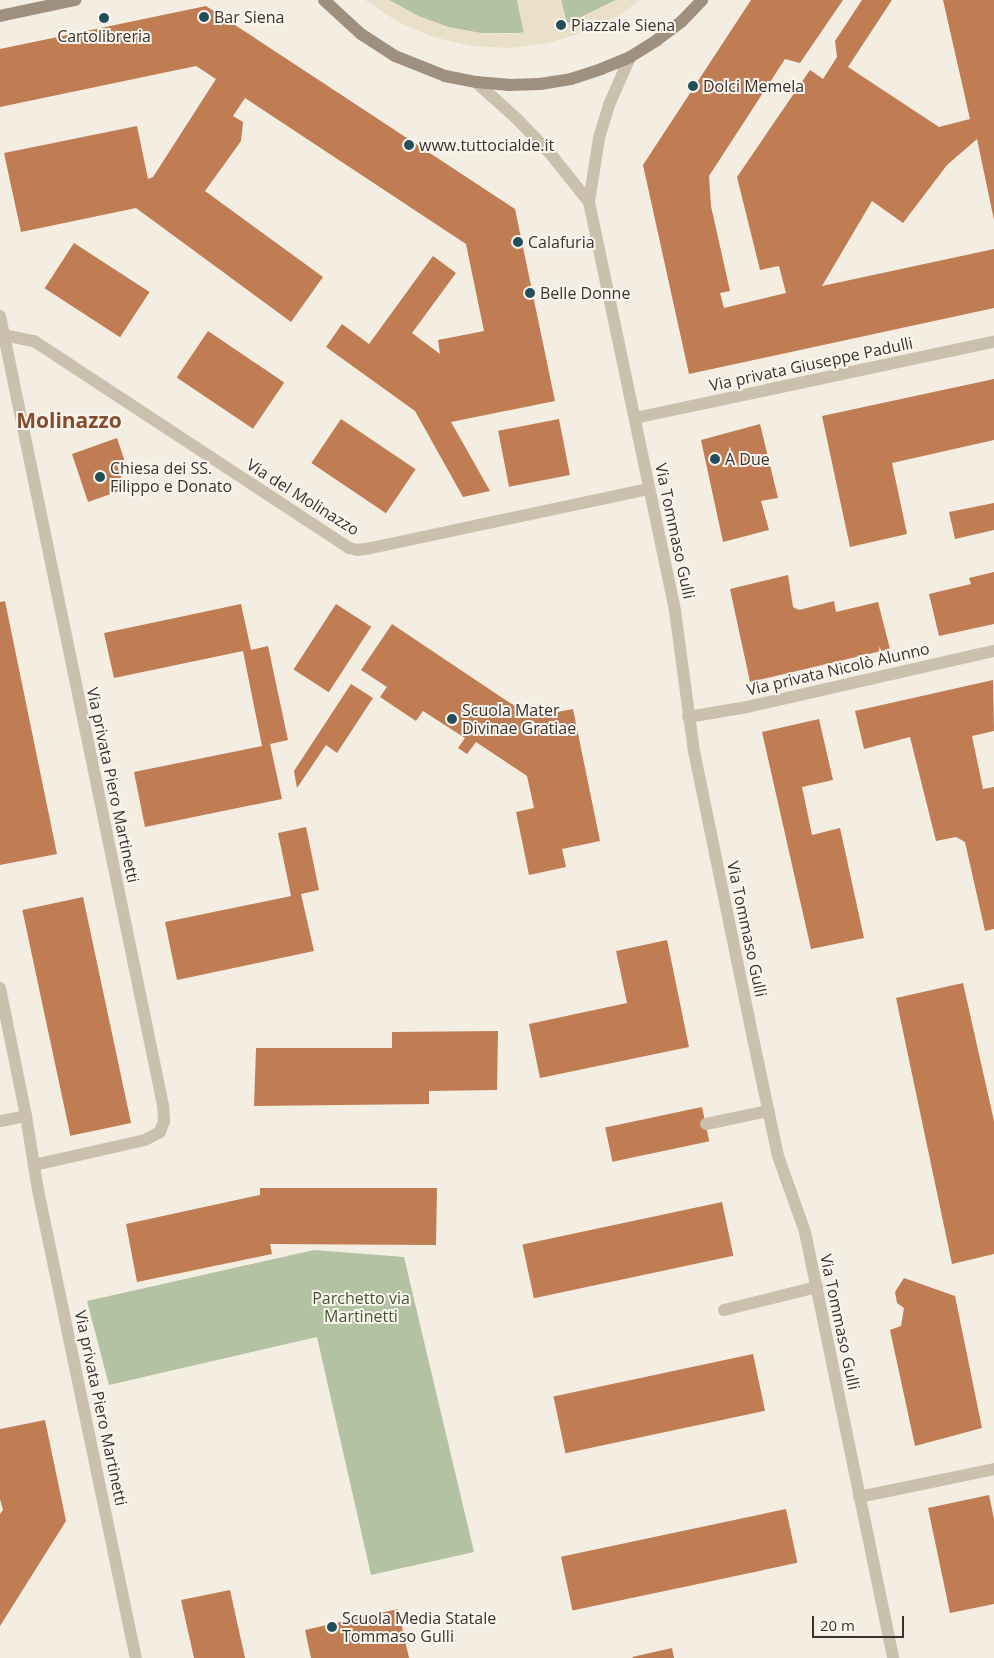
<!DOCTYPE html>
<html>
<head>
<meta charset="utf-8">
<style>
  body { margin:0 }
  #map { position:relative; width:994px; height:1658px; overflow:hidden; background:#f3ede2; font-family:"Open Sans",sans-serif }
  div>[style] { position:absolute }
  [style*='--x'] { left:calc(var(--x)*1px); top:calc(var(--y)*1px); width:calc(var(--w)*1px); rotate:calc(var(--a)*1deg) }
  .green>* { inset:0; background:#b3c2a2 }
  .plaza>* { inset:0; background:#eae0ca }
  .building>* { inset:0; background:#c07d53; transform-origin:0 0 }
  .lane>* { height:12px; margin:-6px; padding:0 6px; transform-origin:6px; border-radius:6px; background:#cbbfae }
  .street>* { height:12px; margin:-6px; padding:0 6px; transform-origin:6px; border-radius:6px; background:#cbbfae }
  .secondary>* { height:12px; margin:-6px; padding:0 6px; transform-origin:6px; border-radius:6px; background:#9f8f7f }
  .dots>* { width:14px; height:14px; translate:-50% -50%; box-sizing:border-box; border:2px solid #faf6ef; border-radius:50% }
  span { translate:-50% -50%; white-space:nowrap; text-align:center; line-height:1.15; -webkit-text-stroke:4px #faf6ef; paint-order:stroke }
  .poi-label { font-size:16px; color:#3a322c }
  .left { translate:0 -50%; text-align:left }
  .street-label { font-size:16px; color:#3a322c }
  .park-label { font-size:16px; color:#445731 }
  .district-label { font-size:21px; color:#854c29; font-weight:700 }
  .scale { position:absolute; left:812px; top:1616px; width:92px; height:22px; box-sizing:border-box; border:2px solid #3a322c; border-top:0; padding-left:6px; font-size:15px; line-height:18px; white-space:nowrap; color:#3a322c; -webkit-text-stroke:4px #faf6ef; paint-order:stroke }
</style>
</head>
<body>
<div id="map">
  <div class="green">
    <i style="clip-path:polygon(389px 0,517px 0,524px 33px,480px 33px,448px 27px,418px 16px)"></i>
    <i style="clip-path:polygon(561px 0,616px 0,567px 24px)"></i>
    <i style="clip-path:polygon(314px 1250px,404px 1257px,474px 1552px,371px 1575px,317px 1337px,109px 1385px,87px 1301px)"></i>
  </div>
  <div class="plaza">
    <i style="clip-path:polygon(365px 0,389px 0,418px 16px,448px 27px,480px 33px,513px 34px,524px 32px,517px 0,561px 0,567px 24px,616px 0,640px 0,620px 15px,585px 32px,548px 43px,510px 48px,471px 46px,433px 37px,398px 22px)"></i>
  </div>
  <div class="building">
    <i style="clip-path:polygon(751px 0,843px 0,800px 63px,785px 59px,709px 176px,711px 206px,730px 291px,720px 293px,724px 308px,786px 293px,779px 266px,760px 270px,737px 177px,810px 70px,823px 79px,837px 57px,835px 41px,862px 0,892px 0,848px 67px,939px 127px,970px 119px,943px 0,994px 0,994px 220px,977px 139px,947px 165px,903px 223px,872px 201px,822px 286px,994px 249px,994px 308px,689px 374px,643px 165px)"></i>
    <i style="clip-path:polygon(206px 6px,515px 209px,555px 401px,451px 422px,490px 491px,463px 497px,415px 411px,326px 347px,342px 324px,369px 344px,433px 256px,456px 273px,412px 333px,440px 354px,438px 340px,484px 331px,466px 244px,245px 98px,233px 116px,243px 122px,241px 141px,205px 191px,323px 277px,291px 322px,136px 208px,21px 232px,4px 153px,137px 126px,148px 179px,153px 177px,216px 79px,196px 66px,0 107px,0 49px)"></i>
    <i style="left:74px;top:243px;width:90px;height:54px;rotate:33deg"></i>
    <i style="left:208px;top:331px;width:92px;height:56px;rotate:34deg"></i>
    <i style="clip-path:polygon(994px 379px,994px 440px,892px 463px,907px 534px,850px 547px,822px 416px)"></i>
    <i style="left:341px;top:419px;width:90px;height:53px;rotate:34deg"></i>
    <i style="left:559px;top:419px;width:57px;height:62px;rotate:79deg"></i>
    <i style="clip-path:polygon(760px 424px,778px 498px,761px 501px,769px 530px,723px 542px,701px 440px)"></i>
    <i style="clip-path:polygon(117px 438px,125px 462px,117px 465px,125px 489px,88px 502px,72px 454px)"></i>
    <i style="clip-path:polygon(994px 503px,994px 530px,955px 539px,949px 512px)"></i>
    <i style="clip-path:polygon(994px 572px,994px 624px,939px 636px,929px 594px,971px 584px,969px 578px)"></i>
    <i style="clip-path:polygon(788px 575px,793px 607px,799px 610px,834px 601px,836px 612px,878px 602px,890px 649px,750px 682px,730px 589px)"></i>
    <i style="clip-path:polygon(5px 601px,57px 854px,0 865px,0 602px)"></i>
    <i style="clip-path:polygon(241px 604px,251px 650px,268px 646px,288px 740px,270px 744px,282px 799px,145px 827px,134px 772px,262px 746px,243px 651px,114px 678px,104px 633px)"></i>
    <i style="left:336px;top:604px;width:42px;height:78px;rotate:33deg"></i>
    <i style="clip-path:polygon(392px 624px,531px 717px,573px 709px,600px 841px,562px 849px,566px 867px,529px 875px,516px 812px,534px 808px,527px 776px,476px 742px,467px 754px,458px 748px,465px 738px,423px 711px,416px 721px,380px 697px,387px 687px,361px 670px)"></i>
    <i style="clip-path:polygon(993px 680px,994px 731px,972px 736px,983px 789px,994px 787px,994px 929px,985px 931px,965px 842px,956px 837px,936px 841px,910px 737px,864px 749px,855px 711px)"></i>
    <i style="clip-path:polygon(351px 684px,373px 698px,337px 753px,326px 745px,297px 788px,294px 771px)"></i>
    <i style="clip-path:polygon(819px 719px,833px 780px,802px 787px,812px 835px,840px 828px,864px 938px,811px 949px,762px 732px)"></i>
    <i style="clip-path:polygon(306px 827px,319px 890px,301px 894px,314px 951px,177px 980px,165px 922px,291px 896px,278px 833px)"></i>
    <i style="left:83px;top:897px;width:231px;height:62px;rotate:78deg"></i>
    <i style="clip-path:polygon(667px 940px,689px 1047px,540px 1078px,529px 1024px,627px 1003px,616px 951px)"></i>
    <i style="clip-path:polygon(963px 983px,994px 1121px,994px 1254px,952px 1264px,896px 998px)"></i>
    <i style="clip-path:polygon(498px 1031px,497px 1090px,429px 1091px,429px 1104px,254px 1106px,256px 1048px,392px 1048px,392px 1032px)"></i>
    <i style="left:702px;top:1107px;width:35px;height:99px;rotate:78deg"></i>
    <i style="clip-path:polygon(260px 1188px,437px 1188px,436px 1245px,270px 1244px,272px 1254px,137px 1282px,126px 1224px,260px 1195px)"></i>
    <i style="left:722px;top:1202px;width:55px;height:204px;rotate:78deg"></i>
    <i style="clip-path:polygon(904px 1278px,955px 1296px,982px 1428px,915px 1446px,890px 1330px,901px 1326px,904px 1308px,897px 1303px,895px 1292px)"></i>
    <i style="left:753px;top:1354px;width:58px;height:204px;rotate:78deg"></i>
    <i style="clip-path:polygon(45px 1420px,66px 1521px,0 1626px,0 1514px,3px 1510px,0 1499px,0 1429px)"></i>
    <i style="clip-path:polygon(989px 1495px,994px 1519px,994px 1604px,950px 1613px,928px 1508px)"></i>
    <i style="left:786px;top:1509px;width:55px;height:230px;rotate:78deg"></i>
    <i style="clip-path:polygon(230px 1590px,245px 1658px,194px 1658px,181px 1600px)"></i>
    <i style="clip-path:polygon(398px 1609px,409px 1658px,311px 1658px,305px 1630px)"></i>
    <i style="clip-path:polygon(672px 1648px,674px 1658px,633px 1658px,632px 1657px)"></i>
  </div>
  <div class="lane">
    <i style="--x:706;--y:1124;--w:64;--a:-11.7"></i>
    <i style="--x:724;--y:1310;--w:96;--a:-13.9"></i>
  </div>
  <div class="street">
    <i style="--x:630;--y:57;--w:52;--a:113.6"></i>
    <i style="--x:609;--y:105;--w:34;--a:107"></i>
    <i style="--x:599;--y:138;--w:65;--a:98.9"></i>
    <i style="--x:589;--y:202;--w:418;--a:78.1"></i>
    <i style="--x:675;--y:611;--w:141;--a:82.3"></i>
    <i style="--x:694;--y:751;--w:298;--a:78.4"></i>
    <i style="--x:754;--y:1043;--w:116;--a:78"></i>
    <i style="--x:778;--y:1156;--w:81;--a:70.4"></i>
    <i style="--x:805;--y:1232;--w:435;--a:78.3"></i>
    <i style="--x:476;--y:82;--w:54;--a:42"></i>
    <i style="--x:516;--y:118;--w:47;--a:45.9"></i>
    <i style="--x:549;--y:152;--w:64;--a:51.3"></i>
    <i style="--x:0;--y:316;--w:806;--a:78.33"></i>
    <i style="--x:163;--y:1105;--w:16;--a:86"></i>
    <i style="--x:164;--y:1121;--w:12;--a:110"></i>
    <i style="--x:160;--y:1132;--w:17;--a:152"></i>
    <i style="--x:145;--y:1140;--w:114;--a:167.3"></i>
    <i style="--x:0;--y:334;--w:35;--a:12"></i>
    <i style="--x:34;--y:341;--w:377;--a:33.3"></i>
    <i style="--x:349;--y:548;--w:9;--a:13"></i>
    <i style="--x:358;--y:550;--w:13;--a:-9"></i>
    <i style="--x:371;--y:548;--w:284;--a:-12"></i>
    <i style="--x:635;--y:418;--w:367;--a:-12"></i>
    <i style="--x:688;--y:717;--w:60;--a:-9.6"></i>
    <i style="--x:747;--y:707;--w:253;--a:-12.8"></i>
    <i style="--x:0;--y:988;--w:131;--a:78.5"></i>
    <i style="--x:26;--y:1116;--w:75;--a:80.8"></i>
    <i style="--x:38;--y:1190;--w:478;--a:78.2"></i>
    <i style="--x:0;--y:1121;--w:26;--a:-11"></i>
    <i style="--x:859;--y:1497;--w:138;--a:-11.7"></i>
  </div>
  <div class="secondary">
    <i style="--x:324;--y:0;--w:50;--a:42.6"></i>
    <i style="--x:361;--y:34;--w:40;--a:32.9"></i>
    <i style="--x:395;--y:56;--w:54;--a:21.8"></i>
    <i style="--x:445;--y:76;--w:32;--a:11"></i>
    <i style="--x:476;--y:82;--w:32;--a:5"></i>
    <i style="--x:508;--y:85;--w:32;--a:-2"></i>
    <i style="--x:540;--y:84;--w:31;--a:-9"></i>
    <i style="--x:571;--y:79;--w:32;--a:-18"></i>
    <i style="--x:601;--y:69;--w:31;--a:-22"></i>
    <i style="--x:630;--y:57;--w:32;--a:-32"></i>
    <i style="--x:657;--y:40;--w:31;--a:-37"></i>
    <i style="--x:682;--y:21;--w:29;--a:-46"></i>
    <i style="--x:0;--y:16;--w:77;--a:-12"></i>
  </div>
  <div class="dots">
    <i style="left:204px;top:17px;background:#234f5a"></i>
    <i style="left:104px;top:18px;background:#234f5a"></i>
    <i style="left:561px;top:25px;background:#234f5a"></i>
    <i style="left:693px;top:86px;background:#234f5a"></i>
    <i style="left:409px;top:145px;background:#234f5a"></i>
    <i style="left:518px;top:242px;background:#234f5a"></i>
    <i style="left:530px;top:293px;background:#234f5a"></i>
    <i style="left:715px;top:459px;background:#234f5a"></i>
    <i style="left:100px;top:477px;background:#234f5a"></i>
    <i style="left:452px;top:719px;background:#234f5a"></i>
    <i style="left:332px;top:1627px;background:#234f5a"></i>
  </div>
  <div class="poi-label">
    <span class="left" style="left:214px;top:17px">Bar Siena</span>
    <span class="left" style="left:571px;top:25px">Piazzale Siena</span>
    <span style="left:104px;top:36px">Cartolibreria</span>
    <span class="left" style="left:703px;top:86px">Dolci Memela</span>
    <span class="left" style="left:419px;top:145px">www.tuttocialde.it</span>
    <span class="left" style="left:528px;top:242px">Calafuria</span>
    <span class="left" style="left:540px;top:293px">Belle Donne</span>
    <span class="left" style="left:725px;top:459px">A Due</span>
    <span class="left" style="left:110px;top:477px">Chiesa dei SS.<br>Filippo e Donato</span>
    <span class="left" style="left:462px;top:719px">Scuola Mater<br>Divinae Gratiae</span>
    <span class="left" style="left:342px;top:1627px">Scuola Media Statale<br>Tommaso Gulli</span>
  </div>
  <div class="street-label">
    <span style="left:811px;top:364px;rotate:-12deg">Via privata Giuseppe Padulli</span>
    <span style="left:303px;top:497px;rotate:32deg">Via del Molinazzo</span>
    <span style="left:675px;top:531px;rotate:78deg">Via Tommaso Gulli</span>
    <span style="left:838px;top:669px;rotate:-13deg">Via privata Nicolò Alunno</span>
    <span style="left:113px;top:785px;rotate:78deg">Via privata Piero Martinetti</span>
    <span style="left:747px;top:929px;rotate:78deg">Via Tommaso Gulli</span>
    <span style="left:840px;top:1322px;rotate:78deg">Via Tommaso Gulli</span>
    <span style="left:101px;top:1408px;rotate:78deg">Via privata Piero Martinetti</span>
  </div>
  <div class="park-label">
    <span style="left:361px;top:1307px">Parchetto via<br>Martinetti</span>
  </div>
  <div class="district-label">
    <span style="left:69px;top:420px">Molinazzo</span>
  </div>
  <div class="scale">20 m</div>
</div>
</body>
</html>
